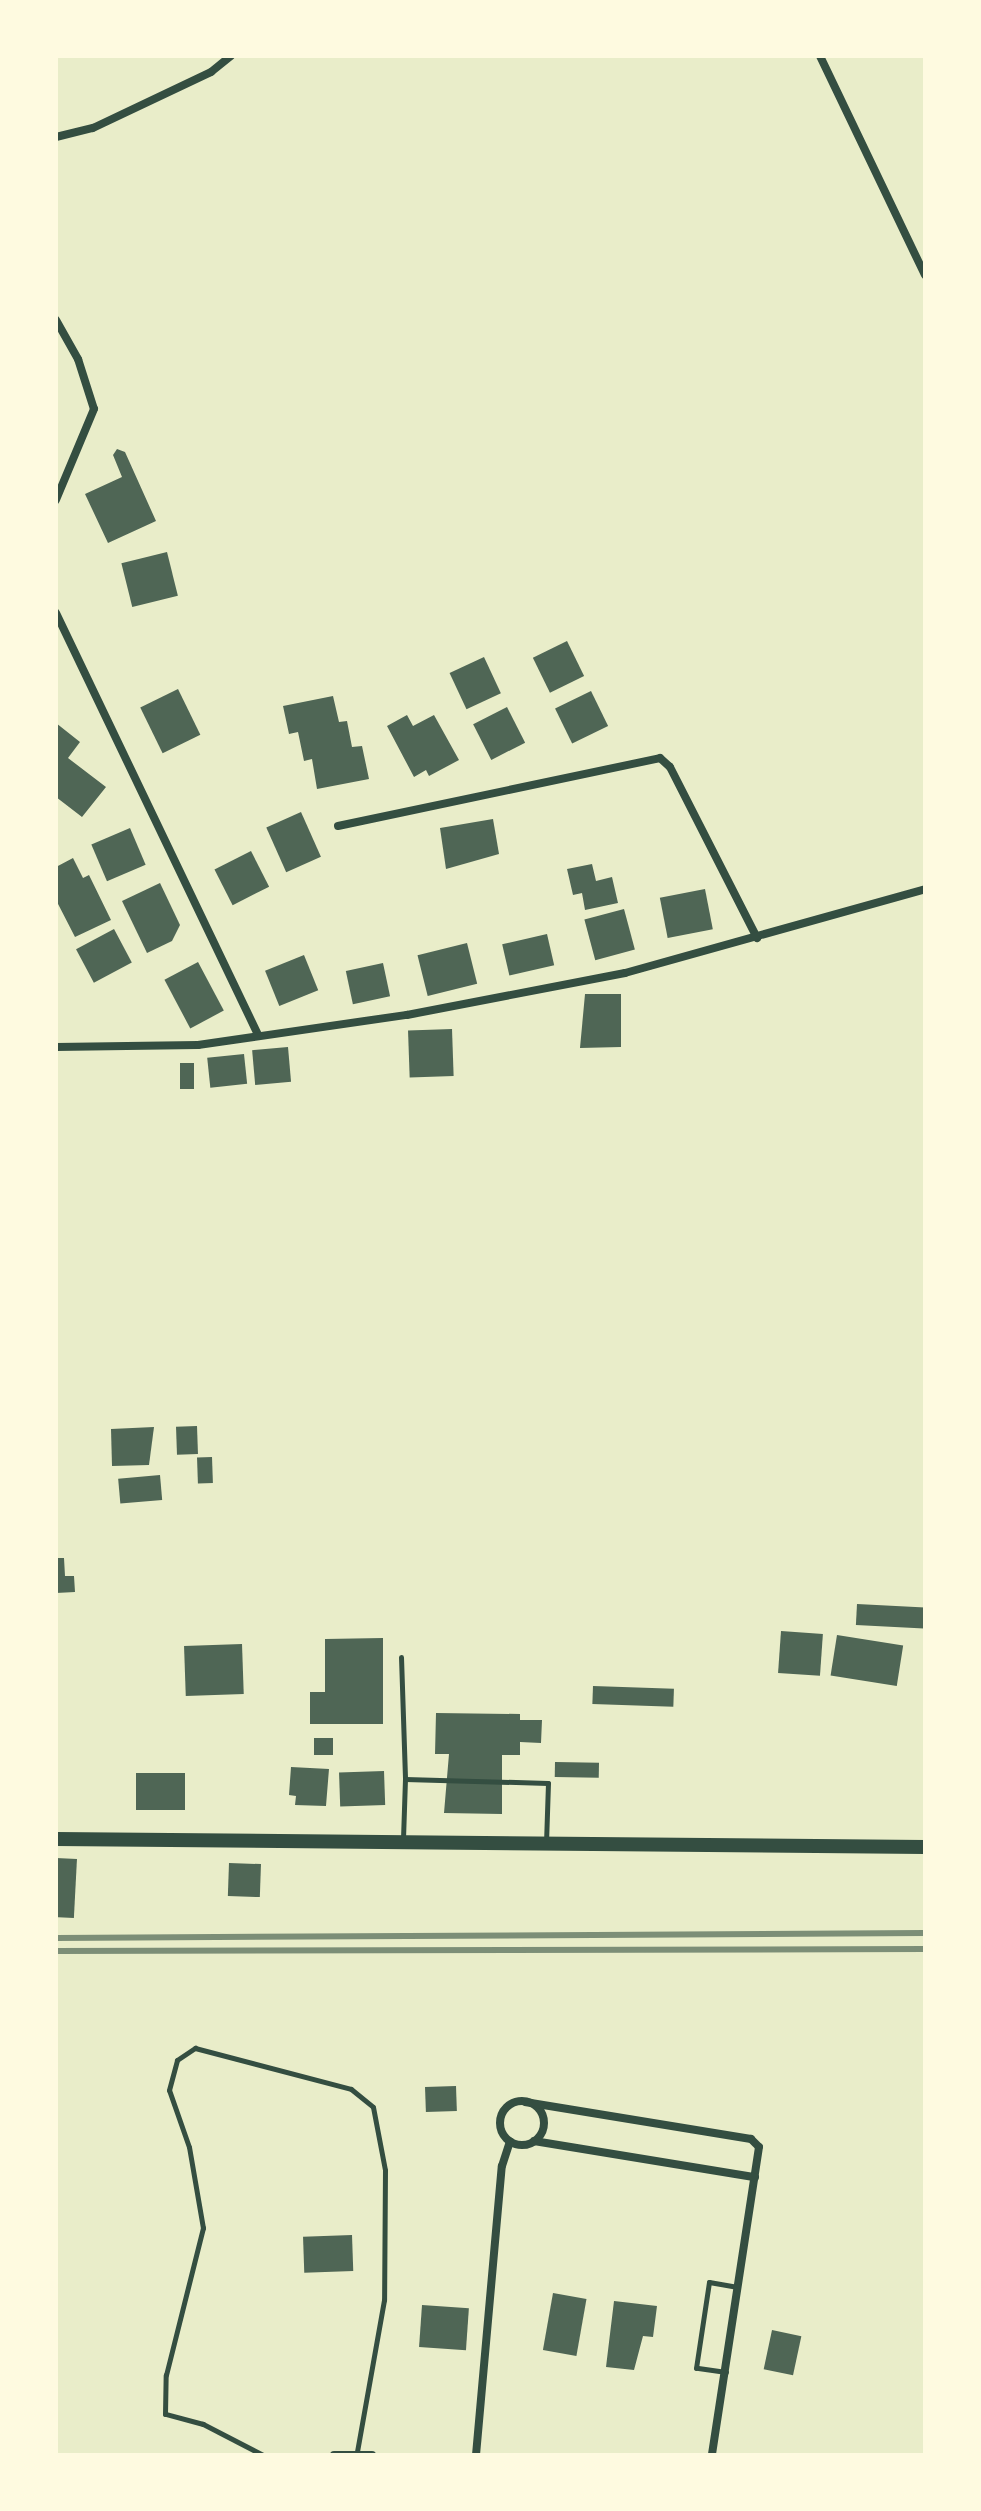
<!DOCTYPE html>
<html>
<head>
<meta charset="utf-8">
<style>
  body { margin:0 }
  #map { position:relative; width:981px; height:2511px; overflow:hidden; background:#e9edc9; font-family:"PT Serif",serif }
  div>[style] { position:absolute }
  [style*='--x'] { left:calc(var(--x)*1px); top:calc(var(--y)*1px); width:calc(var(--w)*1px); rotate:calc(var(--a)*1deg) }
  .building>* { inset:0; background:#4f6655; transform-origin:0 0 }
  .service>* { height:5px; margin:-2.5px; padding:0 2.5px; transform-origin:2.5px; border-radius:2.5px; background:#344e41 }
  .minor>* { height:8px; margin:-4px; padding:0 4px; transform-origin:4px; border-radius:4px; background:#344e41 }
  .minor>.ring { margin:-4px; padding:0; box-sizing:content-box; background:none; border:8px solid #344e41; border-radius:50% }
  .primary>* { height:14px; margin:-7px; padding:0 7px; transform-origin:7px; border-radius:7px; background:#344e41 }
  .rail>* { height:6px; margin:-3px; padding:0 3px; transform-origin:3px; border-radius:3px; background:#7c8e77 }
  span { translate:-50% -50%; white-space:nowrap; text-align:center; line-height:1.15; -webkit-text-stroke:6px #fefae0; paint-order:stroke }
  .frame { position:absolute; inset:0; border:58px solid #fefae0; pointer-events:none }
</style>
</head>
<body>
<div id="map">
  <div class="building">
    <i style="clip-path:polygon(117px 449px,125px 452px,156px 521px,108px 543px,85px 494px,122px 477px,113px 455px)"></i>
    <i style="left:167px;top:552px;width:45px;height:47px;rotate:76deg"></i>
    <i style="left:567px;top:641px;width:39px;height:38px;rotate:64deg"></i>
    <i style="left:484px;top:657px;width:40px;height:38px;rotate:65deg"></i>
    <i style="left:178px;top:689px;width:51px;height:42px;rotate:64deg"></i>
    <i style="left:591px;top:691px;width:39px;height:40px;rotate:64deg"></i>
    <i style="clip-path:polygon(333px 696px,339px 722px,347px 721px,352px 747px,362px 746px,369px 779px,317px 789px,312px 759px,304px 761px,298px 732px,289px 734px,283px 706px)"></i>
    <i style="left:507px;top:707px;width:40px;height:38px;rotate:63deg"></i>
    <i style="clip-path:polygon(407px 715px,413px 726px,434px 715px,459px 760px,429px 776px,426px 770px,414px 777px,387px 726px)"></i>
    <i style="clip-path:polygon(56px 723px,80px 742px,68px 758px,106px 787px,82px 817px,56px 797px)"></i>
    <i style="left:301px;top:812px;width:49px;height:38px;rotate:66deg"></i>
    <i style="clip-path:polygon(493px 819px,499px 854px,446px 869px,440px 828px)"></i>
    <i style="left:130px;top:828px;width:40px;height:42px;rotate:67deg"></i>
    <i style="left:251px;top:851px;width:40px;height:41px;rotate:63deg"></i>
    <i style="clip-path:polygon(73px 858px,83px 878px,89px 875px,111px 920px,75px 937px,56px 900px,56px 867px)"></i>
    <i style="clip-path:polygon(592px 864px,596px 881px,612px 877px,618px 903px,585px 910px,582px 893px,573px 895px,567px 869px)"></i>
    <i style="clip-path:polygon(160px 883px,180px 925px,172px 941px,147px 953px,122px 901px)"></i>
    <i style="left:705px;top:889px;width:41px;height:46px;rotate:79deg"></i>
    <i style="left:624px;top:909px;width:42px;height:41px;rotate:75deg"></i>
    <i style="left:114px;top:929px;width:38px;height:43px;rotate:62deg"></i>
    <i style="left:547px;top:934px;width:32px;height:46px;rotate:77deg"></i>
    <i style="left:467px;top:943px;width:42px;height:51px;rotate:76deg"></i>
    <i style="left:304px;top:955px;width:38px;height:42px;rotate:68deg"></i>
    <i style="left:198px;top:962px;width:55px;height:38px;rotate:62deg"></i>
    <i style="left:383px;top:963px;width:34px;height:38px;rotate:78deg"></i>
    <i style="clip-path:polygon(585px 994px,621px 994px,621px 1047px,580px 1048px)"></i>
    <i style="left:452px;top:1029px;width:47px;height:44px;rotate:88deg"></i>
    <i style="left:288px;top:1047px;width:35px;height:36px;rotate:85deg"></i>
    <i style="left:244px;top:1054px;width:30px;height:37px;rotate:84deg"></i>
    <i style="left:180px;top:1063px;width:14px;height:26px"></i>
    <i style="left:197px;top:1426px;width:28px;height:21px;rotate:88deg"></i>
    <i style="clip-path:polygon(154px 1427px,149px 1465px,112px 1466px,111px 1429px)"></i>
    <i style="left:212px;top:1457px;width:26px;height:15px;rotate:88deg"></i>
    <i style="left:160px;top:1475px;width:25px;height:42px;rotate:85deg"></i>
    <i style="clip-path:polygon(56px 1558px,64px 1558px,65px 1576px,74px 1576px,75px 1592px,56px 1593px)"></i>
    <i style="left:857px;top:1604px;width:68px;height:21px;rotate:3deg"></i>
    <i style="left:781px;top:1631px;width:42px;height:42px;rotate:4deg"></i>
    <i style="left:837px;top:1635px;width:67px;height:41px;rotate:9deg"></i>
    <i style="clip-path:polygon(383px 1638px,383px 1724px,310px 1724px,310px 1692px,325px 1692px,325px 1639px)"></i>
    <i style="left:242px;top:1644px;width:50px;height:58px;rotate:88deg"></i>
    <i style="left:593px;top:1686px;width:81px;height:18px;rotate:2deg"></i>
    <i style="clip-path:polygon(436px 1713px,520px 1714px,520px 1720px,542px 1720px,541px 1743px,520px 1742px,520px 1755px,502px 1755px,502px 1814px,444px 1813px,449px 1754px,435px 1754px)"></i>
    <i style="left:314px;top:1738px;width:19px;height:17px"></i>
    <i style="left:555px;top:1762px;width:44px;height:15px;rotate:1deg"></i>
    <i style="clip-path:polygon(291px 1767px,329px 1769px,326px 1806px,295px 1805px,296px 1796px,289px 1795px)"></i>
    <i style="left:384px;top:1771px;width:34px;height:45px;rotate:88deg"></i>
    <i style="left:136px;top:1773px;width:49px;height:37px"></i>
    <i style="left:56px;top:1858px;width:21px;height:59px;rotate:3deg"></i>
    <i style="left:229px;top:1863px;width:32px;height:33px;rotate:2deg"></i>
    <i style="left:456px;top:2086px;width:25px;height:31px;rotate:88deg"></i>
    <i style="left:352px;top:2235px;width:36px;height:49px;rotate:88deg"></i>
    <i style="left:553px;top:2293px;width:34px;height:58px;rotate:10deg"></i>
    <i style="clip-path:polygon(614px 2301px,657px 2306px,653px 2337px,643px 2336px,634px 2370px,606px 2367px)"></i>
    <i style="left:422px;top:2305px;width:47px;height:42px;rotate:4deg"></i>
    <i style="left:772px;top:2330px;width:30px;height:40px;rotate:12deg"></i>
  </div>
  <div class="service">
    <i style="--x:401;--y:1657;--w:122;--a:88.1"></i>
    <i style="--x:403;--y:1839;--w:60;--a:-88.1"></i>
    <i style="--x:405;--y:1779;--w:143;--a:1.6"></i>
    <i style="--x:548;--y:1783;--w:60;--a:91.9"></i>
    <i style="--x:726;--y:2372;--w:30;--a:-172"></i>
    <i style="--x:696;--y:2368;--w:87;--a:-81.4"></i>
    <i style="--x:709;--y:2282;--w:29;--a:10"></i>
    <i style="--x:263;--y:2455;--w:68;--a:-152.7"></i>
    <i style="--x:203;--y:2424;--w:39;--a:-165"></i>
    <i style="--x:165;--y:2414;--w:39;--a:-89"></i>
    <i style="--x:166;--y:2375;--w:152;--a:-75.9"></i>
    <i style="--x:203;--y:2228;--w:82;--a:-99.8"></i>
    <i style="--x:189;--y:2147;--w:60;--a:-109.3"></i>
    <i style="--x:169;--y:2090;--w:31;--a:-75"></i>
    <i style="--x:177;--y:2060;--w:22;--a:-34"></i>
    <i style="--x:195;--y:2048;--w:161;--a:14.7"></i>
    <i style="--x:351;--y:2089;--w:28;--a:39"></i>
    <i style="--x:373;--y:2107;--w:64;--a:79.2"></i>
    <i style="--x:385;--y:2170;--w:130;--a:90.4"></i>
    <i style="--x:384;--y:2300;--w:154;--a:100.1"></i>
  </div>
  <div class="minor">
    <i style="--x:820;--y:56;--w:243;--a:64.4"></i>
    <i style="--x:56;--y:137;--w:38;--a:-14"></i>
    <i style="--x:93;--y:128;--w:131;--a:-25.4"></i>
    <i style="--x:211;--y:72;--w:26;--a:-39"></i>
    <i style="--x:56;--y:320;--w:45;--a:60.6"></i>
    <i style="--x:78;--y:359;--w:52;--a:72.3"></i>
    <i style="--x:94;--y:409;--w:99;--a:112.7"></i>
    <i style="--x:56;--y:613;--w:467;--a:64.4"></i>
    <i style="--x:338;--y:826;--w:329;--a:-11.9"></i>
    <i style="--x:660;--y:758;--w:13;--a:42"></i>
    <i style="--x:670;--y:767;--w:192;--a:63"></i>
    <i style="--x:56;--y:1047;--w:142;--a:-0.8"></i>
    <i style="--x:198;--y:1045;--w:211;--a:-8.2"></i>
    <i style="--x:407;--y:1015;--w:222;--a:-10.9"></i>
    <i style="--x:625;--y:973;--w:312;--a:-15.6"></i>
    <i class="ring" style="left:500px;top:2101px;width:36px;height:36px"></i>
    <i style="--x:525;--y:2102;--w:229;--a:9.3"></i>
    <i style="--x:751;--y:2139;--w:11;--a:45"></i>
    <i style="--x:759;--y:2147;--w:312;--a:98.7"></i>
    <i style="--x:534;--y:2141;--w:224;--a:9.3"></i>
    <i style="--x:334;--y:2455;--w:38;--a:0"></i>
    <i style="--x:476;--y:2455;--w:290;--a:-84.9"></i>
    <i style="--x:502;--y:2166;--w:26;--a:-72"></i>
  </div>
  <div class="primary">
    <i style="--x:56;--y:1839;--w:869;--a:0.53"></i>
  </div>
  <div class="rail">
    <i style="--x:56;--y:1938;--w:869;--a:-0.33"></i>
    <i style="--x:56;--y:1951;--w:869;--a:-0.13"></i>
  </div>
  <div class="frame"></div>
</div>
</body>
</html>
